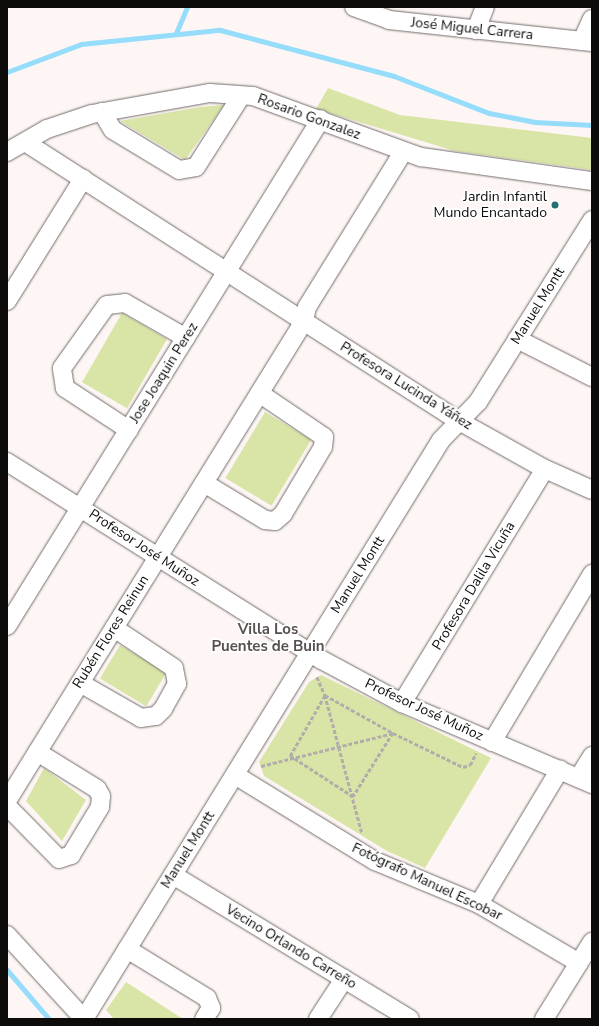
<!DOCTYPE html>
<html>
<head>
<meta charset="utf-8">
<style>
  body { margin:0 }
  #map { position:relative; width:599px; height:1026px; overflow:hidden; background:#fdf6f4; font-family:"Nunito Sans",sans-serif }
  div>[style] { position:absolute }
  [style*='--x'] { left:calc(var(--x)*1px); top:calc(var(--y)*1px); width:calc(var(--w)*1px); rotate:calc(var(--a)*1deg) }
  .green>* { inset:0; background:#d9e4a7; transform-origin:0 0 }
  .stream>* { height:5px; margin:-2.5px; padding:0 2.5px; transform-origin:2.5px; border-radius:2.5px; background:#96dcfb }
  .path>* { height:2.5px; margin-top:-1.25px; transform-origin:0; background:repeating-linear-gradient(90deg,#b2acab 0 4px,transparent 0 6px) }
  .roads { filter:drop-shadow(0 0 1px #726c6a) drop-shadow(0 0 1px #726c6a) }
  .minor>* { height:18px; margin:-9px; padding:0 9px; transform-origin:9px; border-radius:9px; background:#fff }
  .dots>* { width:11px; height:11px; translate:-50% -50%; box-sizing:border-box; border:2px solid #fff; border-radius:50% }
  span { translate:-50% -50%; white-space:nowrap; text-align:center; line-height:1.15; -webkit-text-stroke:3.5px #fff; paint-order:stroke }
  .street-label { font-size:14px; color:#0e0c0b }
  .poi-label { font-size:14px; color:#0e0c0b }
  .right { translate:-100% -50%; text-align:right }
  .neighbourhood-label { font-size:15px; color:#575150; font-weight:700 }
  .frame { position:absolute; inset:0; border:8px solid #0e0c0b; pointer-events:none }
</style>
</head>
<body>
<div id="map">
  <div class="green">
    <i style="clip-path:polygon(328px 88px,400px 115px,592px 138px,592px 170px,455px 151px,316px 109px)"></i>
    <i style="clip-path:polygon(224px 105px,185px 160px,120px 121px,200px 107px)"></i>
    <i style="left:122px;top:313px;width:52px;height:80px;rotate:30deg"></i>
    <i style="left:265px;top:412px;width:54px;height:77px;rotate:31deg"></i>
    <i style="left:120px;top:645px;width:54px;height:39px;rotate:31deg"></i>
    <i style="clip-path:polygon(321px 675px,491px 758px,425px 868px,387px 851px,264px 776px,259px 762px,309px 682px)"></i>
    <i style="clip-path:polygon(44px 768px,86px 800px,62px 841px,26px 801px)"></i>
    <i style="clip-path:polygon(126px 982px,183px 1019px,114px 1019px,106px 1010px)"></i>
  </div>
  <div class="stream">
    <i style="--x:176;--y:33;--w:28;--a:-67"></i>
    <i style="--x:7;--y:72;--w:79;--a:-20.7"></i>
    <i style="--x:81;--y:44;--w:140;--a:-5.8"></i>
    <i style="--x:220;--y:30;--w:180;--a:14.8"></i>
    <i style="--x:394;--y:76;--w:102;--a:21.3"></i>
    <i style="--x:489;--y:113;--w:47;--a:11.1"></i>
    <i style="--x:535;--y:122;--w:57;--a:3"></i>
    <i style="--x:7;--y:970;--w:65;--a:49.4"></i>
  </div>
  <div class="path">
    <i style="--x:317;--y:677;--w:20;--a:66"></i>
    <i style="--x:325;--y:695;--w:143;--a:75"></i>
    <i style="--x:325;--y:695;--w:78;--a:29.2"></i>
    <i style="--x:393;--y:733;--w:75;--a:122"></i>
    <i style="--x:353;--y:797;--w:75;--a:-146.9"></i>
    <i style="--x:290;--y:756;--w:70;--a:-60.2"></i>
    <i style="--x:261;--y:766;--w:136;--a:-14"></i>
    <i style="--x:393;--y:733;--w:78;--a:25.9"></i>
    <i style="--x:463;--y:767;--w:7;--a:-16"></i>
    <i style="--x:470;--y:765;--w:13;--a:-63"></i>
  </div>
  <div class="roads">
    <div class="minor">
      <i style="--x:354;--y:7;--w:37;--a:20"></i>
      <i style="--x:389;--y:20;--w:204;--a:6.2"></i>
      <i style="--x:476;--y:30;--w:25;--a:-69"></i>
      <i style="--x:582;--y:41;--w:24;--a:-66"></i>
      <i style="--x:102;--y:112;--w:21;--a:59"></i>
      <i style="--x:113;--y:130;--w:77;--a:31.2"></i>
      <i style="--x:179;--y:170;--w:17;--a:-10"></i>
      <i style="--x:196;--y:167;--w:84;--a:-57.6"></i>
      <i style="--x:25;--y:142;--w:516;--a:32.74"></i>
      <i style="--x:459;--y:421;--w:98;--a:29.2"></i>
      <i style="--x:545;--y:469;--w:51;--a:24.1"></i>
      <i style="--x:7;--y:152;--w:46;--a:-29.9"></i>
      <i style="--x:47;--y:129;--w:47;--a:-18.4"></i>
      <i style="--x:92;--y:114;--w:120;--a:-10.1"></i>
      <i style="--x:210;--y:93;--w:43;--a:4"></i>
      <i style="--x:253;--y:96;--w:179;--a:20"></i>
      <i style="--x:421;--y:157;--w:173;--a:8"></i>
      <i style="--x:7;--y:301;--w:144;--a:-58.1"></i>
      <i style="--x:517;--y:339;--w:84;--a:26.9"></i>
      <i style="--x:129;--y:430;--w:77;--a:-146.7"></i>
      <i style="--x:65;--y:388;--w:20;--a:-99"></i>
      <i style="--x:62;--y:368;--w:77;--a:-54.5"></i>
      <i style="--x:107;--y:305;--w:18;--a:-6"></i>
      <i style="--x:125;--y:303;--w:70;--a:29.8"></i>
      <i style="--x:7;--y:462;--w:372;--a:32.2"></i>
      <i style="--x:322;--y:660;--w:91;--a:28.3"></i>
      <i style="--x:402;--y:703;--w:207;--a:23.1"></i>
      <i style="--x:204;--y:483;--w:71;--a:31.2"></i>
      <i style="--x:265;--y:520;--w:10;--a:6"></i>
      <i style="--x:275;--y:521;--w:11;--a:-41"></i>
      <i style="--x:283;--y:514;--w:78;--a:-59.2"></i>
      <i style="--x:323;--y:447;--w:10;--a:-84"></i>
      <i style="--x:324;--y:437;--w:78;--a:-145.9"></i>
      <i style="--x:7;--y:626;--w:596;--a:-58.23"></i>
      <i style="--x:80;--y:683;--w:70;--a:29.8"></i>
      <i style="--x:141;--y:718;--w:15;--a:-8"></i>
      <i style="--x:156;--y:716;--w:10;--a:-45"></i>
      <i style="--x:163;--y:709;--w:29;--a:-61"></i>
      <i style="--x:177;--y:684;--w:16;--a:-101"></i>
      <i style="--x:174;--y:668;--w:72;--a:-146.3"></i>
      <i style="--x:402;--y:703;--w:274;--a:-58.6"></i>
      <i style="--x:492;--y:742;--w:196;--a:-59.2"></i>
      <i style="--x:235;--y:775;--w:164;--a:31.6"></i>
      <i style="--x:375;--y:861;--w:113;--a:22.5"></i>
      <i style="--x:479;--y:904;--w:116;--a:30.5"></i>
      <i style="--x:579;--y:777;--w:25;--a:-58"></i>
      <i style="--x:7;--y:801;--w:564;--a:-58.25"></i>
      <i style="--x:304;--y:321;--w:14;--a:-78"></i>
      <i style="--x:307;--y:307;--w:182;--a:-58.2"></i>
      <i style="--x:7;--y:806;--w:74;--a:45.5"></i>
      <i style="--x:59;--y:859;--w:13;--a:-18"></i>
      <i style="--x:71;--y:855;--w:56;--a:-58.9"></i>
      <i style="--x:100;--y:807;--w:11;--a:-85"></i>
      <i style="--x:101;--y:796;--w:8;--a:-120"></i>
      <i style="--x:97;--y:789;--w:70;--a:-148.3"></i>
      <i style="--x:173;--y:875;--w:277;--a:31.3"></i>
      <i style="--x:479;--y:904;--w:157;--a:-59"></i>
      <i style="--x:7;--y:935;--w:114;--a:47.5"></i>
      <i style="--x:127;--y:949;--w:94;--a:31.5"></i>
      <i style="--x:207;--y:998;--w:11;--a:68"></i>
      <i style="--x:211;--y:1008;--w:13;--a:122"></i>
      <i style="--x:84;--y:1019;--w:680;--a:-58.34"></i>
      <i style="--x:441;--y:440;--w:53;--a:-45.8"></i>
      <i style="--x:478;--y:402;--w:215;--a:-57.9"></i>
      <i style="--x:318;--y:1019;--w:48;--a:-57"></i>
      <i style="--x:544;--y:1019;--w:91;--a:-58.1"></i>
    </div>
  </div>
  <div class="dots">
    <i style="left:555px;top:205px;background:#257071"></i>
  </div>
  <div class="street-label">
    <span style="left:472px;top:29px;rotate:6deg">José Miguel Carrera</span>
    <span style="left:309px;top:117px;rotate:20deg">Rosario Gonzalez</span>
    <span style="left:538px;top:306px;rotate:-58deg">Manuel Montt</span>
    <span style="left:164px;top:373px;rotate:-58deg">Jose Joaquin Perez</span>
    <span style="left:406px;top:386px;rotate:32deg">Profesora Lucinda Yáñez</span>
    <span style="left:144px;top:548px;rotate:33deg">Profesor José Muñoz</span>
    <span style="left:358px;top:575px;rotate:-58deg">Manuel Montt</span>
    <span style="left:474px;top:586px;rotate:-59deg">Profesora Dalila Vicuña</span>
    <span style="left:111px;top:632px;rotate:-58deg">Rubén Flores Reinun</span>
    <span style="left:424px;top:710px;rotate:25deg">Profesor José Muñoz</span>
    <span style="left:188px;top:850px;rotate:-58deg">Manuel Montt</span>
    <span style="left:427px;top:882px;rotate:25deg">Fotógrafo Manuel Escobar</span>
    <span style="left:291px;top:947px;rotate:31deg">Vecino Orlando Carreño</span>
  </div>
  <div class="poi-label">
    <span class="right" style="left:547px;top:205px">Jardin Infantil<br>Mundo Encantado</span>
  </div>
  <div class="neighbourhood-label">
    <span style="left:268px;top:638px">Villa Los<br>Puentes de Buin</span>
  </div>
  <div class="frame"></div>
</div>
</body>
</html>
